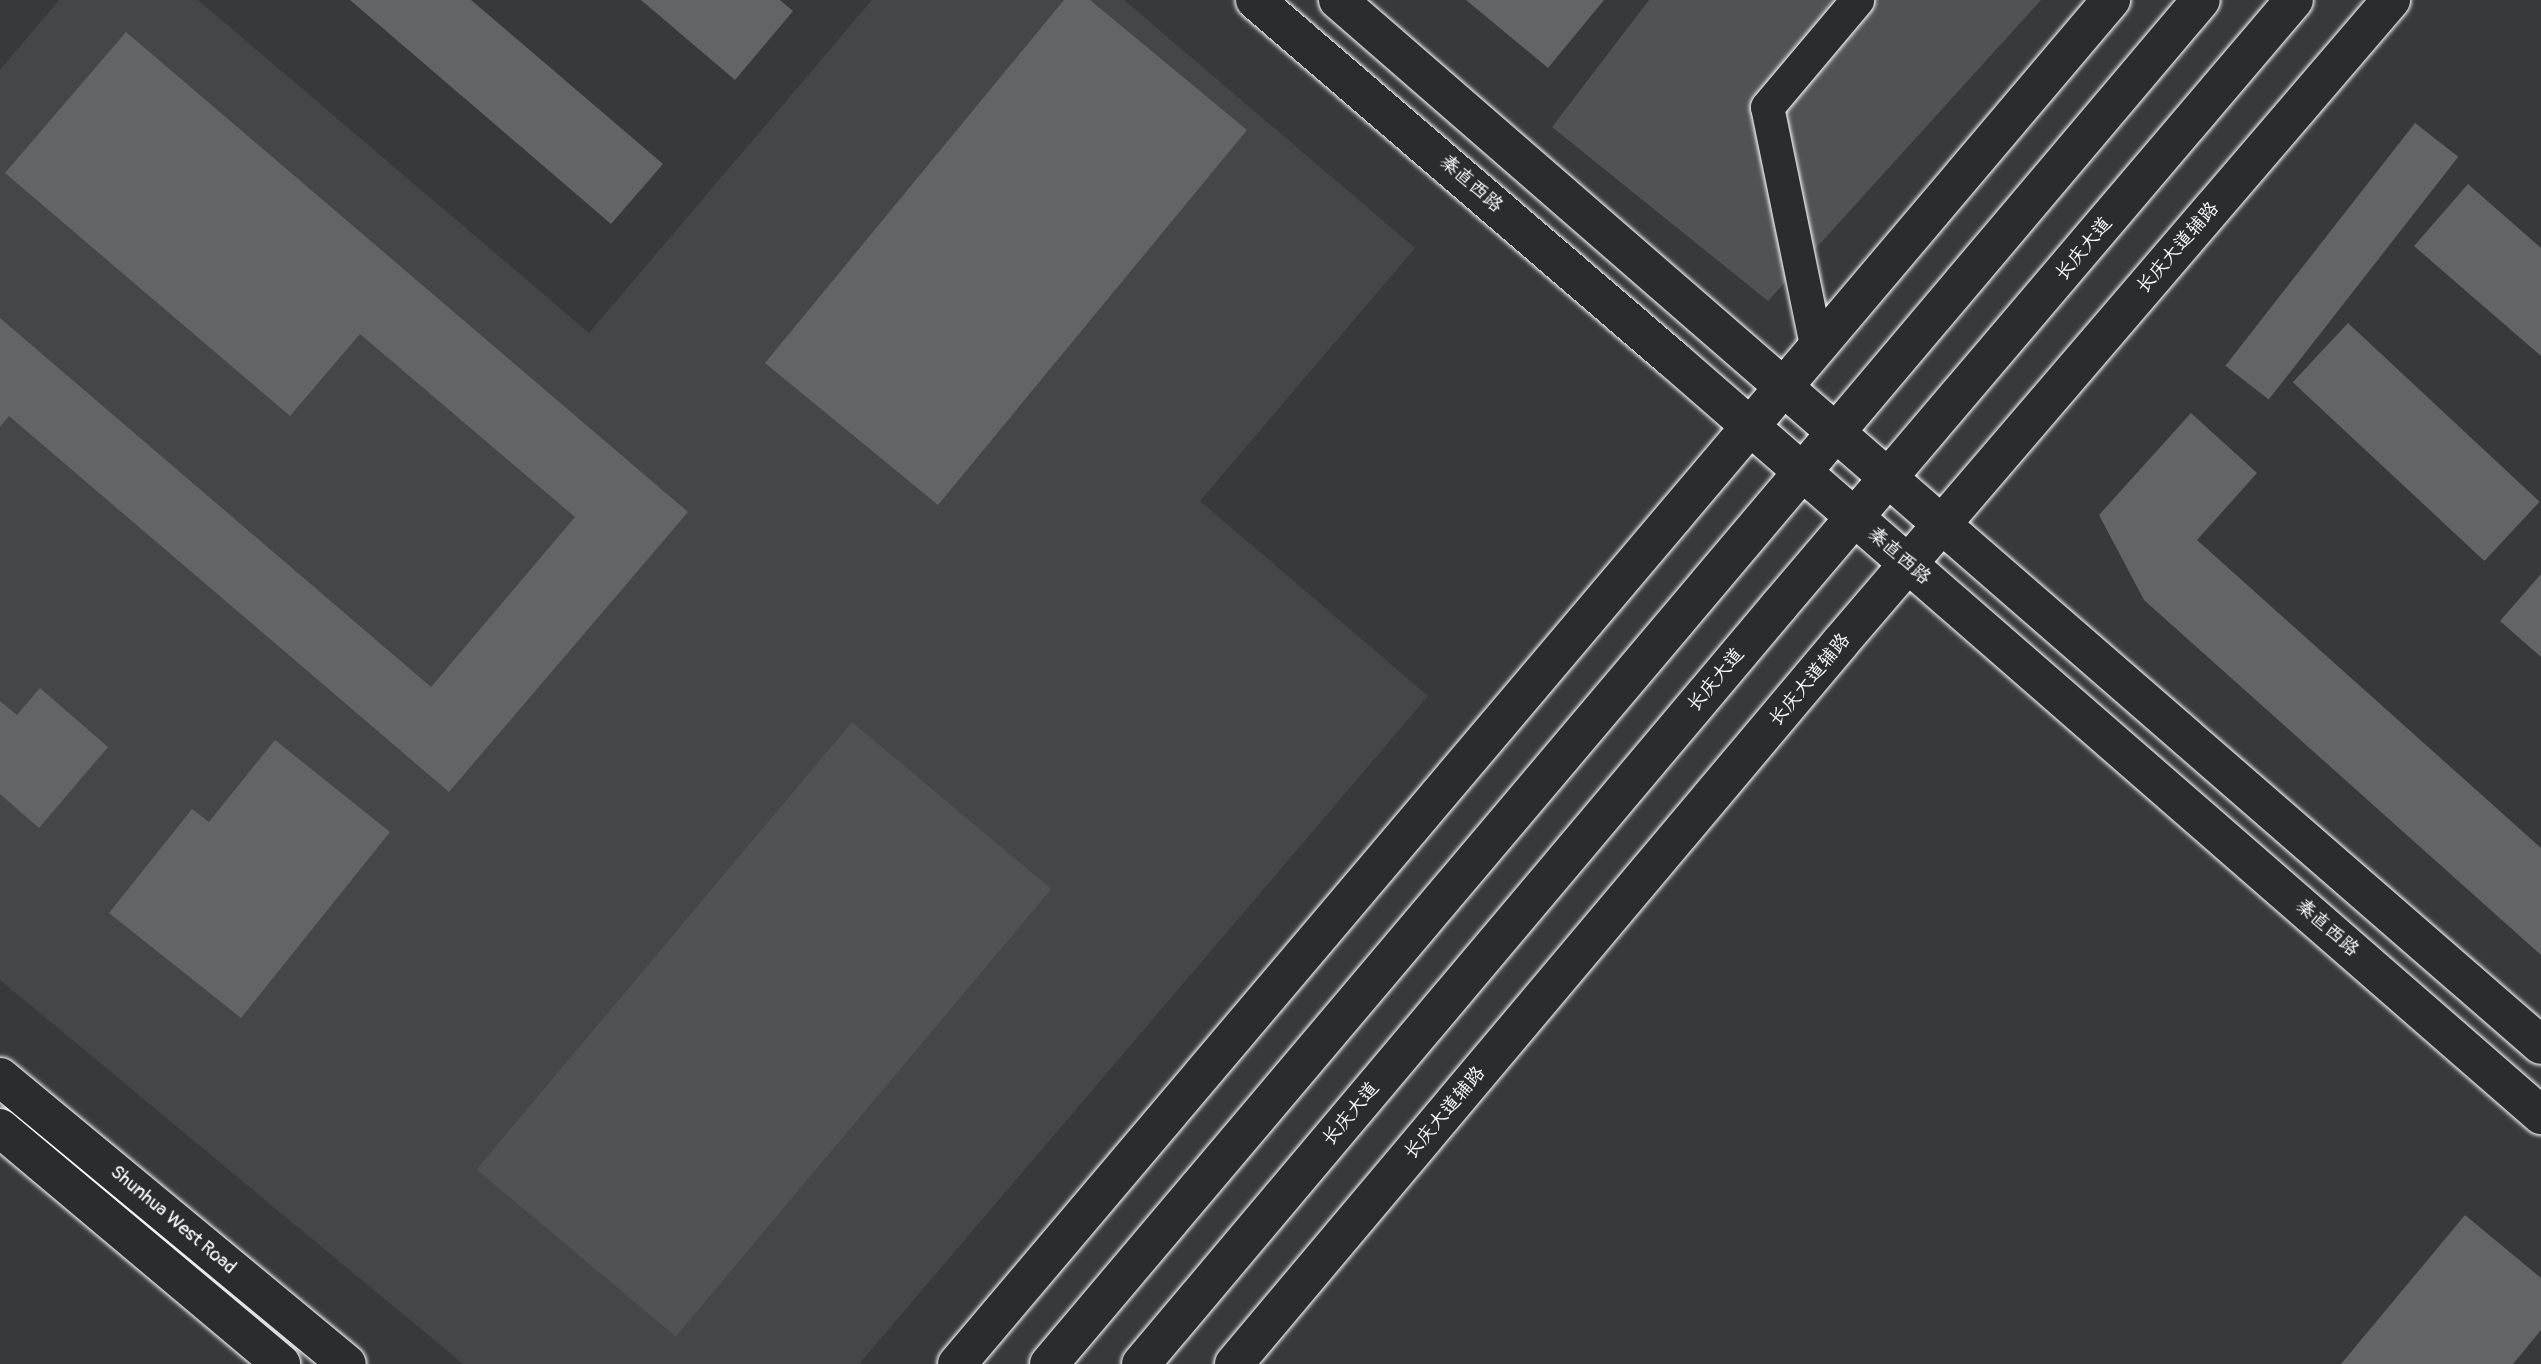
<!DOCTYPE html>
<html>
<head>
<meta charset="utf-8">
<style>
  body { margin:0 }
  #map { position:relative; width:2541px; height:1364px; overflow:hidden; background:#373a3b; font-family:Pangolin,"LXGW WenKai TC",sans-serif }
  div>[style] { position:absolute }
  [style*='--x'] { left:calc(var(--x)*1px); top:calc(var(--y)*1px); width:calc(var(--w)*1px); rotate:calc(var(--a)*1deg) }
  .built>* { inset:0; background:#444748 }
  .green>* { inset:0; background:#505354; transform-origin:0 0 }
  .building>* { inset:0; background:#636465; transform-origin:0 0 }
  .roads { filter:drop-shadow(0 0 2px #fff) drop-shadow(0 0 2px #fff) }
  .pedestrian>* { height:33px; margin:-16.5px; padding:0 16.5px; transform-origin:16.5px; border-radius:16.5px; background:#2a2d2e }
  .tertiary>* { height:38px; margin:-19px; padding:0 19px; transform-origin:19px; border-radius:19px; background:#2a2d2e }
  .secondary>* { height:38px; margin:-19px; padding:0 19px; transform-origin:19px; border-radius:19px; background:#2a2d2e }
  span { translate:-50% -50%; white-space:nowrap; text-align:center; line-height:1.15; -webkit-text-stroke:7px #2a2d2e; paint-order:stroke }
  .street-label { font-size:19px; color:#fff }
</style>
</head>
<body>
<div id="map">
  <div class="built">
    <i style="clip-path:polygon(59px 0,198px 0,589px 333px,872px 0,1124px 0,1415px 248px,1200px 501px,1428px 696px,859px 1364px,463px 1364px,0 980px,0 70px)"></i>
  </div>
  <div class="green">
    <i style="clip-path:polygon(1649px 0,2041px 0,1768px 301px,1552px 127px)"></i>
    <i style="left:852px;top:722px;width:260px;height:584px;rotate:40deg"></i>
  </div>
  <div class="building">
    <i style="clip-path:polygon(350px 0,471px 0,663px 164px,611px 224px)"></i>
    <i style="clip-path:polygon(641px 0,780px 0,793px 11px,735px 80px)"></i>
    <i style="clip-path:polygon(1064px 0,1090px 0,1247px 130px,938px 505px,765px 363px)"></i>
    <i style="clip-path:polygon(1466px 0,1604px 0,1548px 68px)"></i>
    <i style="clip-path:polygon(126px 32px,688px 512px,449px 792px,9px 416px,0 427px,0 318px,431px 687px,575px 517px,360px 334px,290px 416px,5px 173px)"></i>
    <i style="left:2415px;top:123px;width:55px;height:308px;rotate:38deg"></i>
    <i style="clip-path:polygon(2468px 184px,2541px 248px,2541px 356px,2414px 246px)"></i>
    <i style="left:2348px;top:323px;width:262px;height:81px;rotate:43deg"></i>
    <i style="clip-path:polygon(2191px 413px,2257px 473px,2197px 540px,2541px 848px,2541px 955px,2144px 600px,2099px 515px)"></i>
    <i style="clip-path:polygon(2541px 574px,2541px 657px,2500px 621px)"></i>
    <i style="clip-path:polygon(40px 688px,108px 747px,39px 828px,0 794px,0 701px,17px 715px)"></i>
    <i style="clip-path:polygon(275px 740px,390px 832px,241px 1018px,109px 913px,192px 809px,209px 822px)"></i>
    <i style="clip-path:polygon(2465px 1215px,2541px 1278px,2541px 1330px,2513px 1364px,2341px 1364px)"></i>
  </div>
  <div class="roads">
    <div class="pedestrian">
      <i style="--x:1816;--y:345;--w:243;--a:-101.6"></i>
      <i style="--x:1767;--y:107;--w:140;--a:-49.9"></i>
    </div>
    <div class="tertiary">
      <i style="--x:1255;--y:0;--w:552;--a:40.67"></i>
      <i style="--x:1674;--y:360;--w:1150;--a:41.05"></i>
      <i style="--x:1338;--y:0;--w:1593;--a:40.98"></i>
      <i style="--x:0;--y:1077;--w:450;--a:39.6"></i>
      <i style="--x:0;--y:1128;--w:367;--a:40"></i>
      <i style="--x:957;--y:1364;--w:1787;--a:-49.77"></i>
      <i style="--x:1234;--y:1364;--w:942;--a:-49.95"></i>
      <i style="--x:1840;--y:643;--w:847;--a:-49.41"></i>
    </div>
    <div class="secondary">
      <i style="--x:1049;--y:1364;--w:1785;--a:-49.82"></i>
      <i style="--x:1141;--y:1364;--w:991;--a:-49.91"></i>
      <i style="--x:1779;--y:606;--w:795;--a:-49.64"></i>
    </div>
  </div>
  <div class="street-label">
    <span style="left:1471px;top:184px;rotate:41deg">秦直西路</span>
    <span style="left:2178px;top:248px;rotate:-49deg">长庆大道辅路</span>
    <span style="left:2084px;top:249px;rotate:-50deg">长庆大道</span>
    <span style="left:1899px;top:556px;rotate:41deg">秦直西路</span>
    <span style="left:1716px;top:680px;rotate:-50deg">长庆大道</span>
    <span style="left:1810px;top:680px;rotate:-50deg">长庆大道辅路</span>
    <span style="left:2327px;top:928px;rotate:41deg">秦直西路</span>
    <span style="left:1445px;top:1113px;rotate:-50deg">长庆大道辅路</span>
    <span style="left:1351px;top:1114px;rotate:-50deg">长庆大道</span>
    <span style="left:173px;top:1220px;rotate:40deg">Shunhua West Road</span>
  </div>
</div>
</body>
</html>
